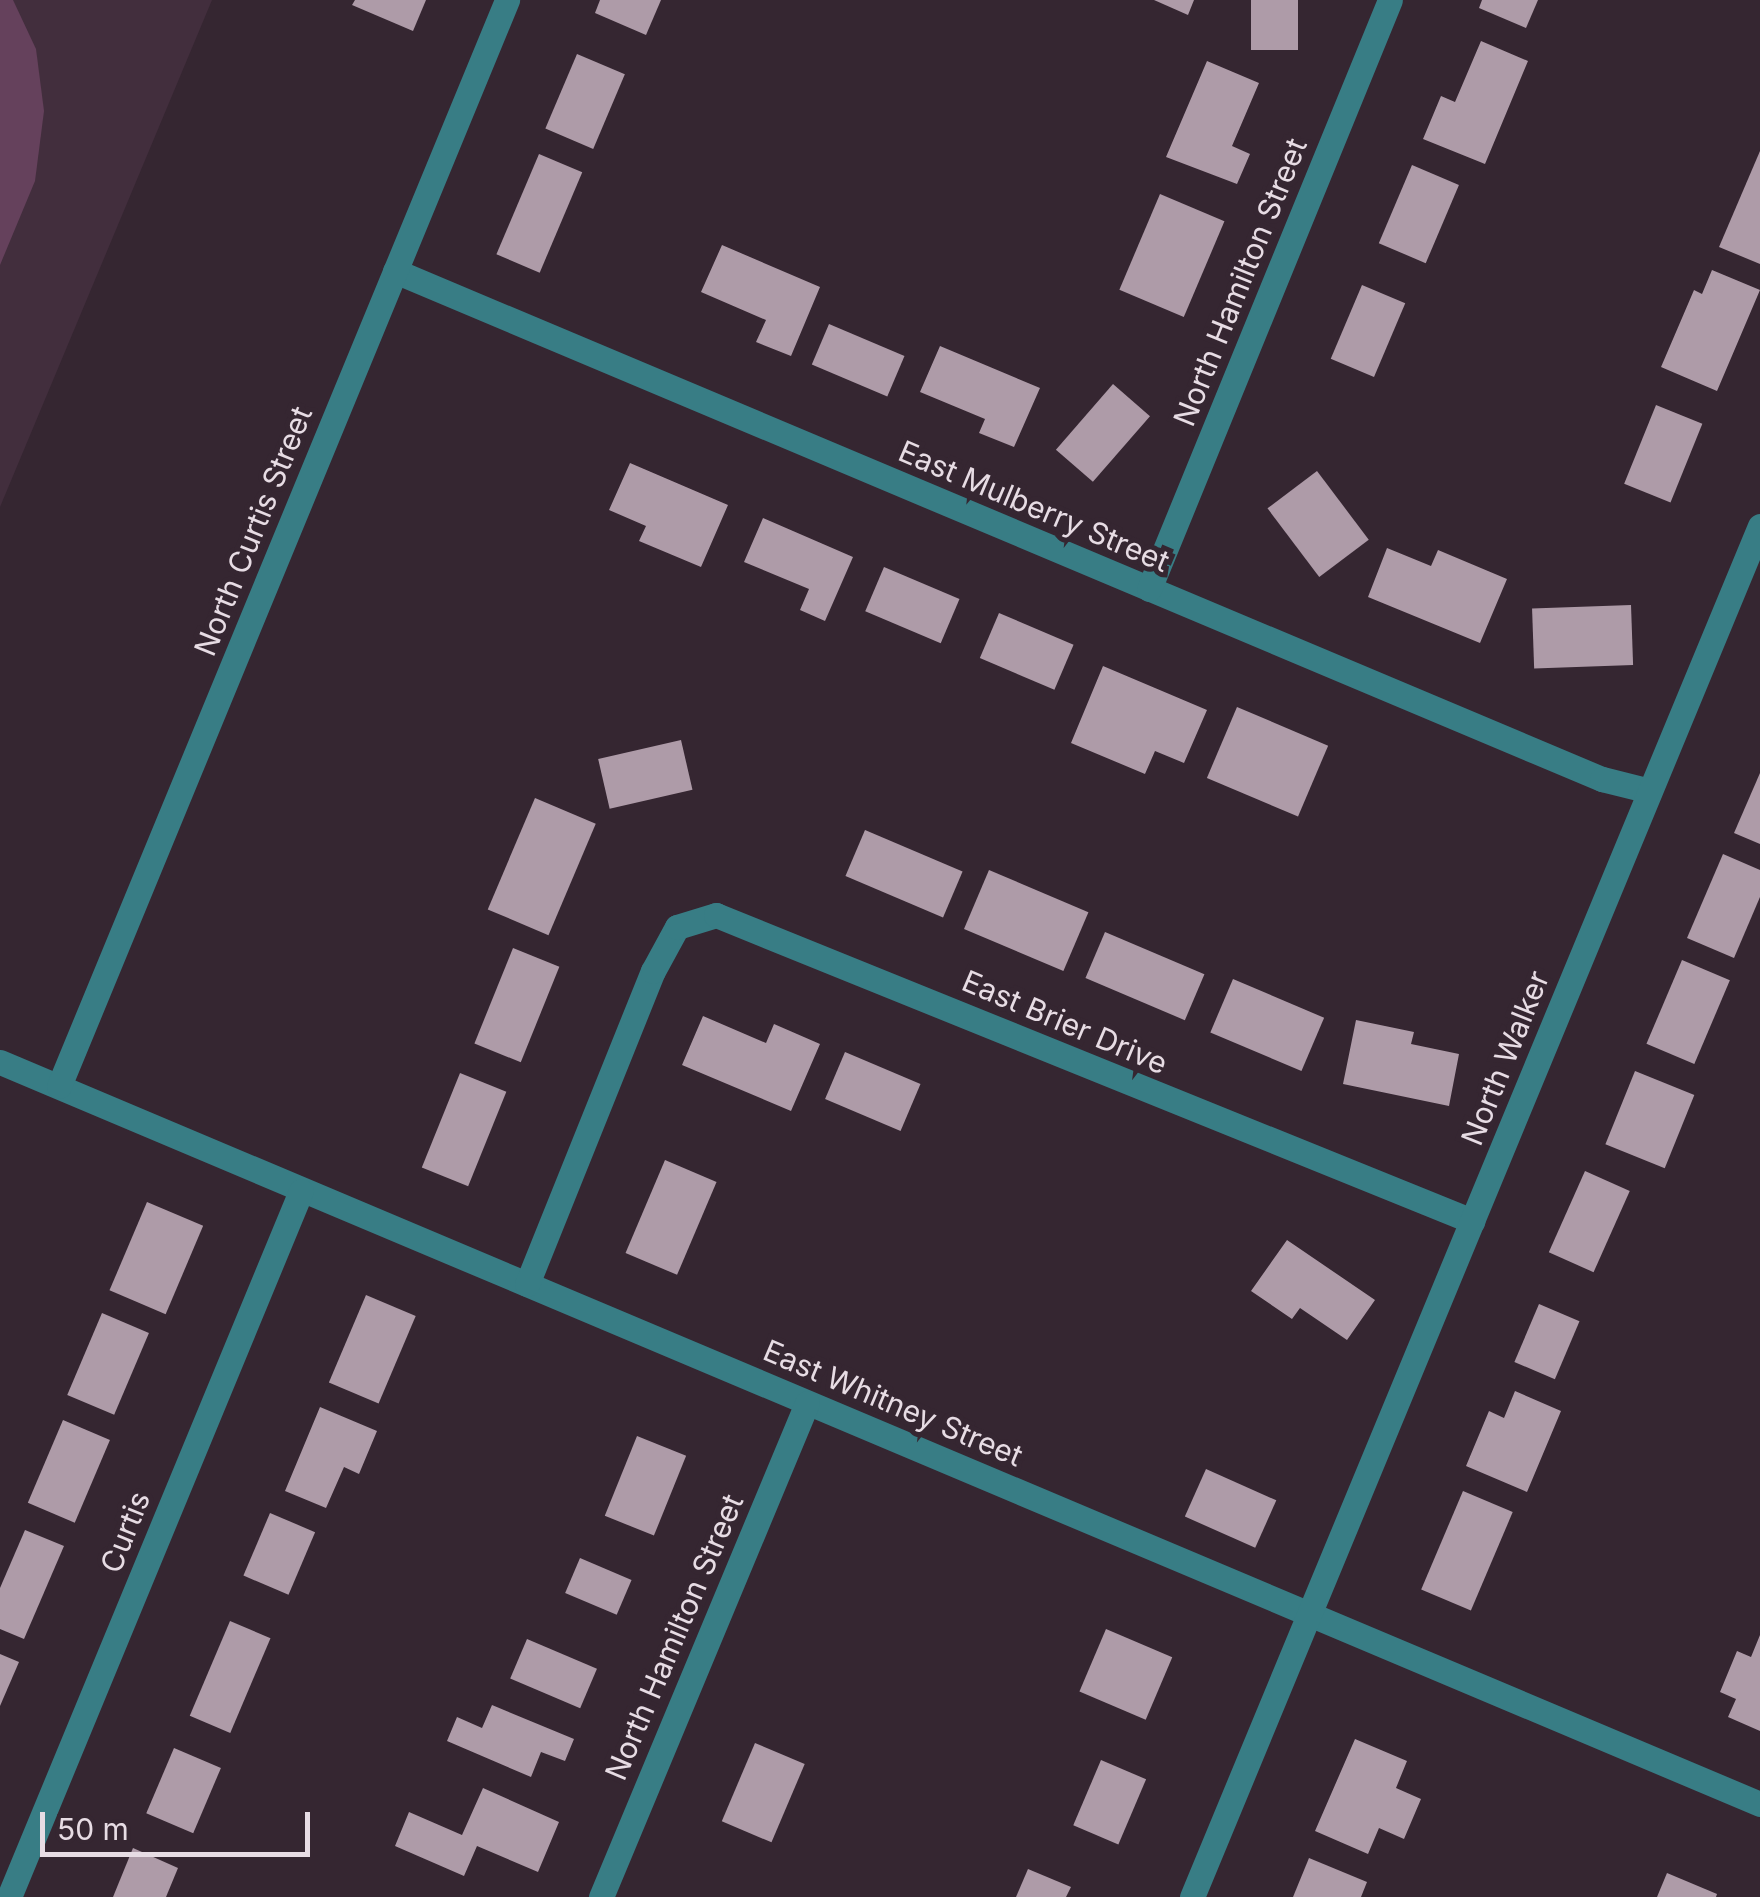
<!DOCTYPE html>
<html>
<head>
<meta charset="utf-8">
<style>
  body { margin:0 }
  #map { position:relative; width:1760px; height:1897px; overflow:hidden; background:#352631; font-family:Inter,sans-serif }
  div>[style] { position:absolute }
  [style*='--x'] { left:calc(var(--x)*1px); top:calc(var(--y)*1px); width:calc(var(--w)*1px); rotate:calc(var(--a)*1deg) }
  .built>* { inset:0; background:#422e3d }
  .green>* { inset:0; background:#65415c }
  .building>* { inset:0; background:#ae9ba8; transform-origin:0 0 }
  .minor>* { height:25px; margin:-12.5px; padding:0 12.5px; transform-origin:12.5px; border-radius:12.5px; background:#387d85 }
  span { translate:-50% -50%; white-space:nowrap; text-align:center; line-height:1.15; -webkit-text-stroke:10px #352631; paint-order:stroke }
  .street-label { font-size:30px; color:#e7dce4 }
  .scale { position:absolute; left:40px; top:1812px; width:270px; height:45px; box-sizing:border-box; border:5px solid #e7dce4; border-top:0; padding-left:12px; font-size:30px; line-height:35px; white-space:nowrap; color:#e7dce4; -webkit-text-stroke:8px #352631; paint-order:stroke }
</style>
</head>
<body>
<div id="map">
  <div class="built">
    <i style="clip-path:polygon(0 0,212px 0,0 507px)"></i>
  </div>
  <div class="green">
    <i style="clip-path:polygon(0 0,13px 0,36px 49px,44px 111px,35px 181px,0 265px)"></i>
  </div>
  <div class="building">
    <i style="clip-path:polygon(355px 0,426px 0,413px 31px,352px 5px)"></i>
    <i style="clip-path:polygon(600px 0,661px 0,646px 35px,595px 13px)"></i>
    <i style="clip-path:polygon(1154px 0,1194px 0,1188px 15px)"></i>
    <i style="left:1251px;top:0;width:47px;height:50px"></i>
    <i style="clip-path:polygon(1482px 0,1538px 0,1526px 28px,1479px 8px)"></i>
    <i style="clip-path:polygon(1481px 41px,1528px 61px,1485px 164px,1423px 139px,1441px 96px,1455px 102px)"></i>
    <i style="left:577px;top:54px;width:52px;height:81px;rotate:23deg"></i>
    <i style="clip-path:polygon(1207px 61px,1259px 83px,1232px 146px,1250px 154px,1237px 184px,1166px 157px)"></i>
    <i style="clip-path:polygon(1760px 151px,1760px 264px,1719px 247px)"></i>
    <i style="left:539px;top:154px;width:47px;height:109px;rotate:23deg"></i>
    <i style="left:1412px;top:165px;width:51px;height:85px;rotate:23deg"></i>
    <i style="left:1160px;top:194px;width:70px;height:104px;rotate:23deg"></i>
    <i style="clip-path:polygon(722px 245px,820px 287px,791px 356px,756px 342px,766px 320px,701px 292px)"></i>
    <i style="clip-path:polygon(1712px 270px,1760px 290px,1717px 391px,1661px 367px,1694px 290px,1702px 294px)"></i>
    <i style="left:1362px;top:285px;width:47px;height:80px;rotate:23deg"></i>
    <i style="left:829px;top:324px;width:82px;height:44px;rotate:23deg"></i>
    <i style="clip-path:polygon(940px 346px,1040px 388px,1014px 447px,979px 433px,985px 419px,920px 392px)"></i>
    <i style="left:1113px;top:384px;width:49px;height:87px;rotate:41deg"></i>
    <i style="left:1656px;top:405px;width:50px;height:85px;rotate:22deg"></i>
    <i style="clip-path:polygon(630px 463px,728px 505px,701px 567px,639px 541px,646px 526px,609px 510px)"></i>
    <i style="left:1317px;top:471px;width:86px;height:62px;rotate:53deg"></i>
    <i style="clip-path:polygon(763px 518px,853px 557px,825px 621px,800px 610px,809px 589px,744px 562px)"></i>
    <i style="clip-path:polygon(1387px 548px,1431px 566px,1438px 550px,1507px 579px,1480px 643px,1368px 597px)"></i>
    <i style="left:884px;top:567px;width:82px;height:48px;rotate:23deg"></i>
    <i style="left:1631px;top:605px;width:60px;height:99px;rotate:88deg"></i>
    <i style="left:999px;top:613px;width:81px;height:49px;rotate:23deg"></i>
    <i style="clip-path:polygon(1103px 666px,1207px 710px,1184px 763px,1155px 751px,1145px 774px,1071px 743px)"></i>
    <i style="left:1237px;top:707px;width:99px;height:77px;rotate:23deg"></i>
    <i style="left:681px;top:740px;width:51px;height:85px;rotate:77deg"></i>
    <i style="clip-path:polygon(1760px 773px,1760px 844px,1734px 833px)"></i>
    <i style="left:535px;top:798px;width:66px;height:121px;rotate:23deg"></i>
    <i style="left:865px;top:830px;width:106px;height:50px;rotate:23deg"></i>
    <i style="clip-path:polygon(1723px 854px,1760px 870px,1760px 897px,1734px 958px,1687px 938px)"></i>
    <i style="left:989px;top:870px;width:108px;height:64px;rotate:23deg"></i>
    <i style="left:1105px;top:932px;width:108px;height:50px;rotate:23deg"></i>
    <i style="left:513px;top:948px;width:50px;height:103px;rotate:22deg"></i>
    <i style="left:1682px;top:960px;width:52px;height:91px;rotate:23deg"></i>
    <i style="left:1233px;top:979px;width:99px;height:58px;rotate:23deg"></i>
    <i style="clip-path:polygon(703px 1016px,766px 1043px,774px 1024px,820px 1044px,791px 1111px,682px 1065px)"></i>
    <i style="clip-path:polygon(1356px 1020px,1414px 1032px,1411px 1044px,1459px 1054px,1449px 1106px,1343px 1084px)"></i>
    <i style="left:845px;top:1052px;width:82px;height:51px;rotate:23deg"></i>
    <i style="left:1635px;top:1071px;width:64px;height:79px;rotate:22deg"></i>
    <i style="left:460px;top:1073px;width:50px;height:102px;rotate:22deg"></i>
    <i style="left:665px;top:1160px;width:56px;height:101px;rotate:23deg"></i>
    <i style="left:1585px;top:1171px;width:49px;height:89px;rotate:24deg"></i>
    <i style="left:147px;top:1202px;width:61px;height:96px;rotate:23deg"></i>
    <i style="clip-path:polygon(1287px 1240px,1375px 1300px,1347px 1340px,1300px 1308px,1292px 1319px,1251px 1291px)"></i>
    <i style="left:366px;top:1295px;width:54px;height:95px;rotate:23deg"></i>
    <i style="left:1539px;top:1304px;width:44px;height:63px;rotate:23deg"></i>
    <i style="left:102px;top:1313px;width:51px;height:89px;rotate:23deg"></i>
    <i style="clip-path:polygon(1515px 1391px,1561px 1411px,1527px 1492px,1466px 1466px,1489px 1411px,1504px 1418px)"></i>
    <i style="clip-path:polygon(320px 1407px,377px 1431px,359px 1474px,344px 1467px,326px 1508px,285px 1491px)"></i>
    <i style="left:63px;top:1420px;width:51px;height:90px;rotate:23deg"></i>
    <i style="left:637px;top:1436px;width:53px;height:86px;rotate:22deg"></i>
    <i style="left:1206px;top:1469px;width:77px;height:52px;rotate:24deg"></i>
    <i style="left:1463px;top:1491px;width:54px;height:107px;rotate:23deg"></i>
    <i style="left:270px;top:1513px;width:49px;height:68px;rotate:23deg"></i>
    <i style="clip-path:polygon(25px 1530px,64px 1546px,24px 1639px,0 1629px,0 1588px)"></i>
    <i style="left:580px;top:1558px;width:56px;height:38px;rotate:23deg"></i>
    <i style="left:230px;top:1621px;width:44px;height:103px;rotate:23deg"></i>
    <i style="left:1106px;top:1629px;width:72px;height:68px;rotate:23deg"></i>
    <i style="clip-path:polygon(1760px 1635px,1760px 1731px,1728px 1717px,1736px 1699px,1720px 1692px,1737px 1651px,1751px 1657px)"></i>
    <i style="left:527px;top:1639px;width:76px;height:43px;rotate:23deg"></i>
    <i style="clip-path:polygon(0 1654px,19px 1662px,0 1706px)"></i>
    <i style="clip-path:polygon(492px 1705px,574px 1739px,565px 1761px,541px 1752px,531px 1777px,447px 1741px,457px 1717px,482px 1728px)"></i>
    <i style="clip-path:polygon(1355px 1739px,1407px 1761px,1396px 1788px,1421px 1799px,1404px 1839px,1379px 1828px,1368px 1854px,1315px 1831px)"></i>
    <i style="left:755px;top:1743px;width:54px;height:85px;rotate:23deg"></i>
    <i style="left:174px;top:1748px;width:51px;height:71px;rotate:23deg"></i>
    <i style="left:1101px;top:1760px;width:49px;height:71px;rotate:23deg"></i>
    <i style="clip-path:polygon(483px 1788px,559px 1822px,538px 1872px,477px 1846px,464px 1876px,395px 1846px,409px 1812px,462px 1835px)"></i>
    <i style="clip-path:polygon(133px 1848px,178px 1868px,166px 1897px,113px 1897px)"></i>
    <i style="clip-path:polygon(1309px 1858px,1367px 1882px,1361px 1897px,1293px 1897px)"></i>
    <i style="clip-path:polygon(1028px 1869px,1071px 1887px,1066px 1897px,1016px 1897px)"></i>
    <i style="clip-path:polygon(1667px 1873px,1717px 1894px,1716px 1897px,1657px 1897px)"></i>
  </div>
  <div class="minor">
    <i style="--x:395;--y:271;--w:1310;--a:22.83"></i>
    <i style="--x:1602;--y:779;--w:49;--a:14"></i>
    <i style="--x:1149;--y:589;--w:636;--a:-67.75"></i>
    <i style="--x:0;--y:1062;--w:1910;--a:22.86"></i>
    <i style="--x:59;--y:1086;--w:1175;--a:-67.58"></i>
    <i style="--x:527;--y:1284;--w:337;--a:-68.1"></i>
    <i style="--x:653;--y:971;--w:50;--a:-61.4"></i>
    <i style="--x:677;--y:927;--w:41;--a:-17.1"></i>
    <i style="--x:716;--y:915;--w:816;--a:22.04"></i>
    <i style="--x:9;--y:1897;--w:764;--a:-67.53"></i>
    <i style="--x:601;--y:1897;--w:535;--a:-67.36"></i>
    <i style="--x:1192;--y:1897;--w:1484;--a:-67.5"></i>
  </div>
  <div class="street-label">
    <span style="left:1240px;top:282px;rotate:-68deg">North Hamilton Street</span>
    <span style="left:1034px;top:506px;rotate:23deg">East Mulberry Street</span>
    <span style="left:253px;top:531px;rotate:-68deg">North Curtis Street</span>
    <span style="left:1065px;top:1022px;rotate:23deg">East Brier Drive</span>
    <span style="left:1505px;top:1058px;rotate:-68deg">North Walker</span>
    <span style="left:893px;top:1403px;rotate:23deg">East Whitney Street</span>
    <span style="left:125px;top:1532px;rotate:-68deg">Curtis</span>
    <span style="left:674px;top:1637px;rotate:-67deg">North Hamilton Street</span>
  </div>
  <div class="scale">50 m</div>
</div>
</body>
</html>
